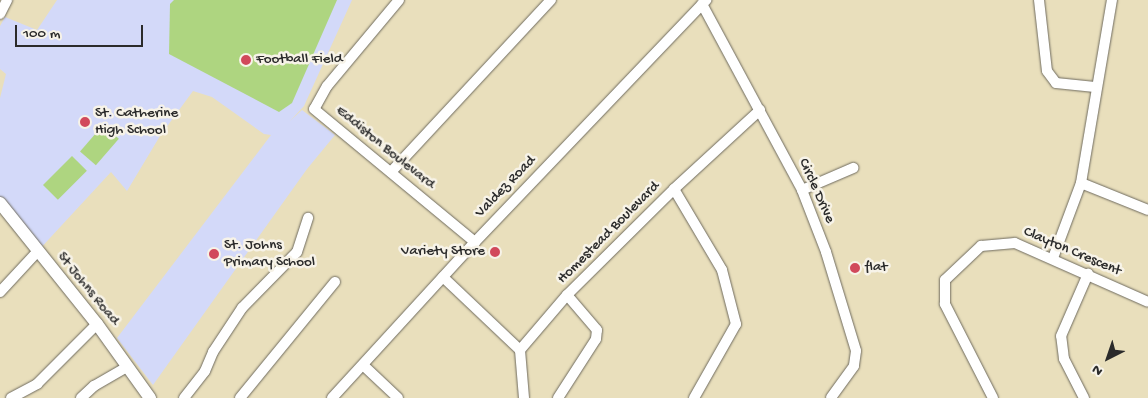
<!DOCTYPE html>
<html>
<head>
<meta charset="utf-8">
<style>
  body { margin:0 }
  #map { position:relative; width:1148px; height:398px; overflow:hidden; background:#e9dfbc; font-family:"Gochi Hand",sans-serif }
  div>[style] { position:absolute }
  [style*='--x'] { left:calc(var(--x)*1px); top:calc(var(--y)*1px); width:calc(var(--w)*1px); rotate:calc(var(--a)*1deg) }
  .built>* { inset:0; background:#d3d9f9 }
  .green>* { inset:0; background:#aed580; transform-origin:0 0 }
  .roads { filter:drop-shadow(0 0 1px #6e6a5e) drop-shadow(0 0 1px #6e6a5e) }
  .minor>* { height:10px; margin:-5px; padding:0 5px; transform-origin:5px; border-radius:5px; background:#fff }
  .major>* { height:12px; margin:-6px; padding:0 6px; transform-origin:6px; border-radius:6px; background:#fff }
  .dots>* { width:14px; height:14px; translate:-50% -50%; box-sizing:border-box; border:2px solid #f7f3e8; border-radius:50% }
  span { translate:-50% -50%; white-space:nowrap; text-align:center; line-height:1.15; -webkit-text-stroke:5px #f7f3e8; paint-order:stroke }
  .poi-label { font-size:15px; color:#2b2b2b }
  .left { translate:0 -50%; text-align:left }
  .right { translate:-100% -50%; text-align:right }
  .street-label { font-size:15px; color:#2b2b2b }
  .north { position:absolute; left:1083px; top:333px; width:50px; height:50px; -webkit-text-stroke:4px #f7f3e8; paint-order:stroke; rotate:221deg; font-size:14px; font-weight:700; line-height:20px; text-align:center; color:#2b2b2b }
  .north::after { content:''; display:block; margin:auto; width:18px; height:22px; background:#2b2b2b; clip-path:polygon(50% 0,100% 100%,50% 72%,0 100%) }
  .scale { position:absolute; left:15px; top:25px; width:128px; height:22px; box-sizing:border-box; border:2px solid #2b2b2b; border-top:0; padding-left:6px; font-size:15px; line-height:18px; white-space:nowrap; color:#2b2b2b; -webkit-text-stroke:4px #f7f3e8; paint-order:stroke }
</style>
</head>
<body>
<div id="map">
  <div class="built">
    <i style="clip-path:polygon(57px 0,352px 0,304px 106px,290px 121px,302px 110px,335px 135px,307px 169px,153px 385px,117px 338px,271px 135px,264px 134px,212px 97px,193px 91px,160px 136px,127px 191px,111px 172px,37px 252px,0 203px,0 98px,6px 74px,0 69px,0 26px,5px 17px,37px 30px)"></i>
  </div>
  <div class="green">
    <i style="clip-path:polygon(174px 0,337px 0,292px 103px,279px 112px,169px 54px,170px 4px)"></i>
    <i style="left:103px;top:125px;width:21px;height:35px;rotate:41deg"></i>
    <i style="left:72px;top:156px;width:21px;height:41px;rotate:45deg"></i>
  </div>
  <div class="roads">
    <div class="minor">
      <i style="--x:399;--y:0;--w:112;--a:129.9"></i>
      <i style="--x:327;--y:86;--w:26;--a:119"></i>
      <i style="--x:314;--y:109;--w:209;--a:39.6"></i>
      <i style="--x:1039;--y:0;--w:71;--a:83.6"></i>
      <i style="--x:1047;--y:71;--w:15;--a:53"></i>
      <i style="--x:1056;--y:83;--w:39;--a:6"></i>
      <i style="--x:702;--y:4;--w:211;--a:61.7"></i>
      <i style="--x:802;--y:190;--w:66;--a:68.8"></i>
      <i style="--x:826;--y:252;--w:103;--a:73.1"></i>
      <i style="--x:856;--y:351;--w:15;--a:98"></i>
      <i style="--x:854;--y:366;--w:39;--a:126"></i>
      <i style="--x:0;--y:14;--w:16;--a:-63"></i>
      <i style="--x:391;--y:172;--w:235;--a:-47.1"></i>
      <i style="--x:1081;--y:183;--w:72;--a:21.9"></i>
      <i style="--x:674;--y:189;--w:94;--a:59.3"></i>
      <i style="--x:722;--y:270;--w:56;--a:75.5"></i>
      <i style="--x:736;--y:324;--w:85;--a:119.6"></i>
      <i style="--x:802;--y:190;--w:56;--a:-23.3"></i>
      <i style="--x:1053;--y:258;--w:80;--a:-69.5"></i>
      <i style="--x:1081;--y:183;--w:186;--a:-80.4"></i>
      <i style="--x:443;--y:277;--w:106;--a:43.5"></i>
      <i style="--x:0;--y:292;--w:54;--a:-47.2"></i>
      <i style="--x:363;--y:365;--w:48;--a:43.3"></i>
      <i style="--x:11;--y:398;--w:30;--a:-28"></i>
      <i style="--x:37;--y:384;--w:85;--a:-45"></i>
      <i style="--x:81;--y:398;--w:18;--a:-43"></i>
      <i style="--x:94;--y:386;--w:39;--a:-30"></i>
      <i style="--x:184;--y:398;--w:34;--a:-52"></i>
      <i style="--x:205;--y:371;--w:21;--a:-67"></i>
      <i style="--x:213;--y:352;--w:53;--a:-56.6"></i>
      <i style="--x:242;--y:308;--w:78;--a:-45.5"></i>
      <i style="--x:297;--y:252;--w:36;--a:-72"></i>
      <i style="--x:240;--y:398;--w:150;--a:-50.7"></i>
      <i style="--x:332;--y:398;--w:212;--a:-47.5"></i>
      <i style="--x:475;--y:242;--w:335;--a:-46.3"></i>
      <i style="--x:524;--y:398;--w:48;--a:-94.8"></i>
      <i style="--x:520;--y:350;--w:72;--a:-49.5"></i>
      <i style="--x:567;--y:295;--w:151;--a:-44.7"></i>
      <i style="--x:674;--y:189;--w:117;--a:-42.6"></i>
      <i style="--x:558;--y:398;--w:70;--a:-57.2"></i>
      <i style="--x:596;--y:339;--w:9;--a:-84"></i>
      <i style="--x:597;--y:330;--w:46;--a:-130.6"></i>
      <i style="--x:993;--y:398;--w:106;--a:-117.1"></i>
      <i style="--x:945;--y:304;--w:24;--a:-90"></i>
      <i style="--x:945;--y:280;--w:50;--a:-43.4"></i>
      <i style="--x:981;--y:246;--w:34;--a:-5"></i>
      <i style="--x:1015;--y:243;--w:145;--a:23.9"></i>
      <i style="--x:1084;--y:398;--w:44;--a:-117.1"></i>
      <i style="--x:1064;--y:359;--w:23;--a:-97"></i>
      <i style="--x:1061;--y:336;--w:68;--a:-66.5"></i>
    </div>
    <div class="major">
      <i style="--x:0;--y:203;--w:155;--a:51.3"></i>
      <i style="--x:97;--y:324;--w:91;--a:54.4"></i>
    </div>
  </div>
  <div class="dots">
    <i style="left:246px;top:60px;background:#d1495b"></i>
    <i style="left:85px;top:122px;background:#d1495b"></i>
    <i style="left:495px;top:252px;background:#d1495b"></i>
    <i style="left:214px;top:254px;background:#d1495b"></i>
    <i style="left:855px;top:268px;background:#d1495b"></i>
  </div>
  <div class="poi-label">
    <span class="left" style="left:256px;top:60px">Football Field</span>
    <span class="left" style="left:95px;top:122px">St. Catherine<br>High School</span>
    <span class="left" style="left:224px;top:254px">St. Johns<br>Primary School</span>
    <span class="right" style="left:485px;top:252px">Variety Store</span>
    <span class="left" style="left:865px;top:268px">flat</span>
  </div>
  <div class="street-label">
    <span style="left:385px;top:148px;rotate:39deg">Eddiston Boulevard</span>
    <span style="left:506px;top:187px;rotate:-46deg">Valdez Road</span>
    <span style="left:816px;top:191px;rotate:66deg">Circle Drive</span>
    <span style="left:609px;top:233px;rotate:-45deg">Homestead Boulevard</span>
    <span style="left:1072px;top:252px;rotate:23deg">Clayton Crescent</span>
    <span style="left:88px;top:289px;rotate:51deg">St Johns Road</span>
  </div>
  <div class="north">N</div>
  <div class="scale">100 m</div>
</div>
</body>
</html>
